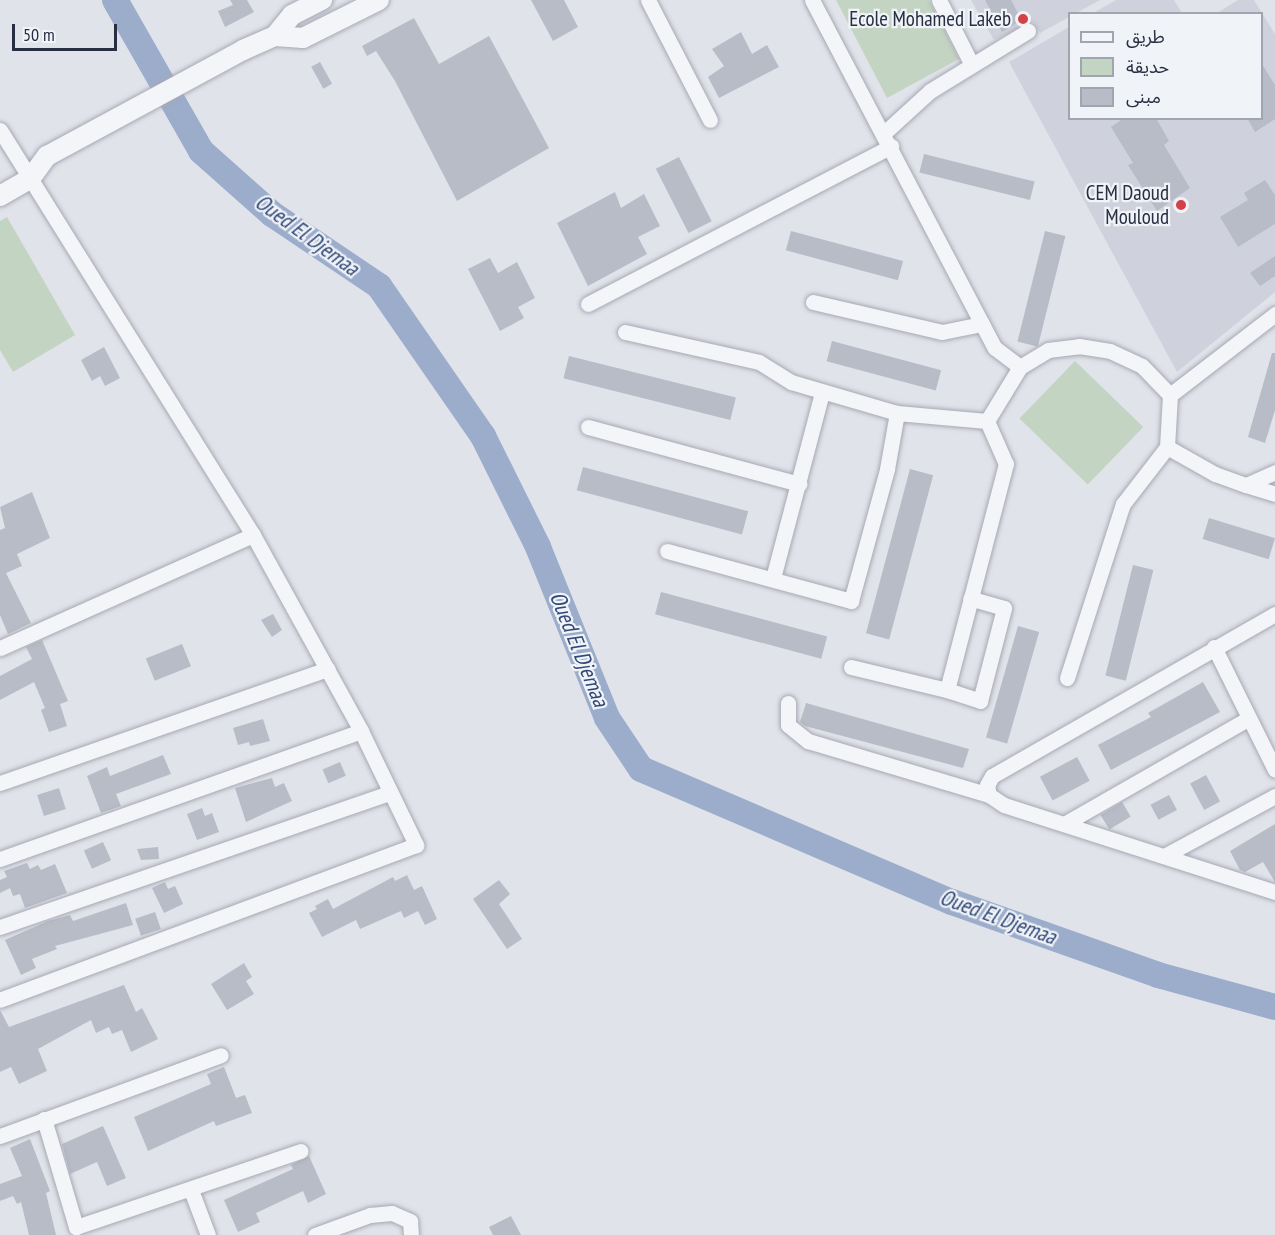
<!DOCTYPE html>
<html>
<head>
<meta charset="utf-8">
<style>
  body { margin:0 }
  #map { position:relative; width:1275px; height:1235px; overflow:hidden; background:#e1e3ea; font-family:"PT Sans Narrow","Noto Sans Arabic",sans-serif }
  div>[style] { position:absolute }
  [style*='--x'] { left:calc(var(--x)*1px); top:calc(var(--y)*1px); width:calc(var(--w)*1px); rotate:calc(var(--a)*1deg) }
  .built>* { inset:0; background:#cfd2dc }
  .green>* { inset:0; background:#c4d4c2; transform-origin:0 0 }
  .river>* { height:26px; margin:-13px; padding:0 13px; transform-origin:13px; border-radius:13px; background:#9badcb }
  .building>* { inset:0; background:#b8bcc7; transform-origin:0 0 }
  .roads { filter:drop-shadow(0 0 2px #a6a9b4) drop-shadow(0 0 2px #a6a9b4) }
  .minor>* { height:15px; margin:-7.5px; padding:0 7.5px; transform-origin:7.5px; border-radius:7.5px; background:#f4f5f8 }
  .tertiary>* { height:20px; margin:-10px; padding:0 10px; transform-origin:10px; border-radius:10px; background:#f4f5f8 }
  .dots>* { width:16px; height:16px; translate:-50% -50%; box-sizing:border-box; border:3px solid #f0f3f7; border-radius:50% }
  span { translate:-50% -50%; white-space:nowrap; text-align:center; line-height:1.15; -webkit-text-stroke:4.5px #f0f3f7; paint-order:stroke }
  .poi-label { font-size:21px; color:#282f42 }
  .right { translate:-100% -50%; text-align:right }
  .water-label { font-size:22px; color:#314977; font-style:italic }
  .legend { position:absolute; left:1068px; top:12px; width:195px; height:108px; box-sizing:border-box; background:#f0f3f7; border:2px solid #a0a5af; margin:0; padding:8px 10px; list-style:none; font-size:18px; color:#282f42 }
  .legend li { display:flex; align-items:center; gap:12px; height:30px }
  .legend b { width:30px; border:2px solid #a0a5af }
  .scale { position:absolute; left:12px; top:24px; width:105px; height:27px; box-sizing:border-box; border:3px solid #282f42; border-top:0; padding-left:8px; font-size:18px; line-height:21px; white-space:nowrap; color:#282f42; -webkit-text-stroke:4px #f0f3f7; paint-order:stroke }
</style>
</head>
<body>
<div id="map">
  <div class="built">
    <i style="clip-path:polygon(971px 0,1100px 0,1040px 33px,1033px 22px,994px 40px)"></i>
    <i style="clip-path:polygon(1116px 0,1174px 0,1182px 13px,1093px 13px)"></i>
    <i style="clip-path:polygon(1238px 0,1254px 0,1275px 34px,1275px 292px,1177px 372px,1009px 62px,1069px 27px,1070px 118px,1262px 118px,1262px 14px,1217px 13px)"></i>
  </div>
  <div class="green">
    <i style="clip-path:polygon(836px 0,929px 0,959px 59px,887px 98px)"></i>
    <i style="clip-path:polygon(7px 217px,75px 335px,13px 372px,0 350px,0 221px)"></i>
    <i style="left:1075px;top:361px;width:95px;height:80px;rotate:44deg"></i>
  </div>
  <div class="river">
    <i style="--x:115;--y:0;--w:174;--a:60.3"></i>
    <i style="--x:201;--y:151;--w:95;--a:41.6"></i>
    <i style="--x:272;--y:214;--w:129;--a:33.9"></i>
    <i style="--x:379;--y:286;--w:183;--a:55.3"></i>
    <i style="--x:483;--y:436;--w:124;--a:63.6"></i>
    <i style="--x:538;--y:547;--w:184;--a:68"></i>
    <i style="--x:607;--y:718;--w:61;--a:56.3"></i>
    <i style="--x:641;--y:769;--w:338;--a:23.2"></i>
    <i style="--x:952;--y:902;--w:219;--a:19.5"></i>
    <i style="--x:1158;--y:975;--w:121;--a:15.3"></i>
  </div>
  <div class="building">
    <i style="clip-path:polygon(230px 0,247px 0,254px 12px,225px 27px,218px 11px,233px 5px)"></i>
    <i style="clip-path:polygon(531px 0,564px 0,578px 27px,553px 41px)"></i>
    <i style="clip-path:polygon(985px 0,1011px 0,1022px 20px,1002px 32px)"></i>
    <i style="clip-path:polygon(414px 18px,439px 64px,489px 36px,549px 148px,457px 201px,395px 81px,376px 51px,367px 56px,362px 46px)"></i>
    <i style="clip-path:polygon(741px 32px,752px 54px,767px 45px,779px 67px,719px 98px,708px 77px,724px 66px,712px 49px)"></i>
    <i style="left:320px;top:62px;width:25px;height:10px;rotate:61deg"></i>
    <i style="clip-path:polygon(1262px 64px,1275px 85px,1275px 119px,1255px 132px,1247px 118px,1262px 118px)"></i>
    <i style="clip-path:polygon(1124px 118px,1156px 118px,1169px 141px,1164px 145px,1190px 188px,1157px 211px,1128px 165px,1133px 163px,1111px 127px)"></i>
    <i style="left:924px;top:154px;width:114px;height:19px;rotate:14deg"></i>
    <i style="left:679px;top:157px;width:72px;height:26px;rotate:63deg"></i>
    <i style="clip-path:polygon(1265px 180px,1275px 195px,1275px 224px,1238px 247px,1220px 217px,1248px 200px,1244px 193px)"></i>
    <i style="clip-path:polygon(615px 192px,621px 208px,644px 194px,660px 226px,638px 237px,647px 254px,588px 286px,557px 223px)"></i>
    <i style="left:791px;top:231px;width:116px;height:20px;rotate:15deg"></i>
    <i style="left:1045px;top:231px;width:21px;height:114px;rotate:14deg"></i>
    <i style="clip-path:polygon(1275px 256px,1275px 276px,1260px 286px,1250px 273px)"></i>
    <i style="clip-path:polygon(490px 258px,498px 273px,517px 262px,535px 298px,518px 307px,524px 318px,500px 331px,468px 269px)"></i>
    <i style="left:832px;top:341px;width:113px;height:21px;rotate:15deg"></i>
    <i style="clip-path:polygon(104px 347px,120px 378px,105px 386px,100px 376px,92px 381px,81px 360px)"></i>
    <i style="clip-path:polygon(1272px 353px,1275px 353px,1275px 410px,1265px 443px,1248px 437px)"></i>
    <i style="left:569px;top:356px;width:172px;height:23px;rotate:14deg"></i>
    <i style="left:583px;top:467px;width:171px;height:24px;rotate:15deg"></i>
    <i style="left:910px;top:469px;width:24px;height:170px;rotate:15deg"></i>
    <i style="clip-path:polygon(32px 492px,50px 538px,17px 554px,22px 566px,6px 573px,31px 623px,8px 634px,0 615px,0 530px,5px 528px,0 507px)"></i>
    <i style="left:1209px;top:518px;width:69px;height:22px;rotate:17deg"></i>
    <i style="left:1133px;top:565px;width:21px;height:114px;rotate:14deg"></i>
    <i style="left:661px;top:592px;width:172px;height:23px;rotate:15deg"></i>
    <i style="clip-path:polygon(273px 614px,282px 630px,272px 637px,261px 620px)"></i>
    <i style="left:1018px;top:626px;width:22px;height:116px;rotate:16deg"></i>
    <i style="clip-path:polygon(42px 640px,68px 701px,60px 704px,67px 726px,49px 732px,41px 710px,45px 708px,34px 682px,0 700px,0 676px,32px 659px,26px 647px)"></i>
    <i style="left:182px;top:644px;width:24px;height:39px;rotate:68deg"></i>
    <i style="clip-path:polygon(1203px 682px,1220px 712px,1111px 770px,1098px 745px,1151px 717px,1148px 713px)"></i>
    <i style="clip-path:polygon(806px 703px,969px 749px,963px 768px,805px 726px,800px 722px)"></i>
    <i style="clip-path:polygon(263px 719px,270px 741px,250px 746px,249px 742px,238px 745px,233px 728px)"></i>
    <i style="clip-path:polygon(163px 755px,171px 774px,116px 794px,121px 806px,101px 813px,87px 776px,107px 767px,110px 776px)"></i>
    <i style="left:1077px;top:757px;width:27px;height:42px;rotate:62deg"></i>
    <i style="left:340px;top:762px;width:15px;height:19px;rotate:67deg"></i>
    <i style="left:1206px;top:775px;width:30px;height:18px;rotate:62deg"></i>
    <i style="clip-path:polygon(272px 778px,275px 787px,284px 783px,292px 801px,246px 822px,235px 788px)"></i>
    <i style="left:59px;top:788px;width:22px;height:23px;rotate:72deg"></i>
    <i style="left:1169px;top:795px;width:17px;height:21px;rotate:62deg"></i>
    <i style="left:1122px;top:802px;width:17px;height:25px;rotate:59deg"></i>
    <i style="clip-path:polygon(202px 808px,205px 816px,212px 813px,219px 832px,197px 840px,187px 814px)"></i>
    <i style="clip-path:polygon(1275px 824px,1275px 882px,1263px 862px,1245px 872px,1240px 870px,1230px 851px)"></i>
    <i style="left:103px;top:842px;width:20px;height:21px;rotate:66deg"></i>
    <i style="clip-path:polygon(158px 847px,159px 859px,141px 860px,137px 849px)"></i>
    <i style="clip-path:polygon(27px 863px,30px 869px,38px 865px,41px 870px,55px 864px,67px 893px,25px 908px,20px 894px,13px 896px,10px 888px,0 893px,0 880px,7px 877px,4px 871px)"></i>
    <i style="clip-path:polygon(407px 875px,414px 890px,422px 886px,437px 919px,425px 925px,418px 911px,404px 918px,401px 911px,360px 929px,356px 920px,322px 937px,309px 913px,317px 909px,315px 906px,328px 899px,333px 909px,393px 877px,395px 881px)"></i>
    <i style="clip-path:polygon(499px 880px,510px 894px,499px 904px,522px 939px,507px 949px,473px 899px)"></i>
    <i style="clip-path:polygon(165px 882px,168px 889px,175px 886px,183px 904px,164px 913px,152px 888px)"></i>
    <i style="clip-path:polygon(126px 903px,133px 925px,55px 946px,57px 949px,32px 959px,36px 968px,21px 975px,5px 940px,48px 921px,70px 915px,73px 921px)"></i>
    <i style="left:155px;top:912px;width:18px;height:21px;rotate:71deg"></i>
    <i style="clip-path:polygon(244px 963px,252px 977px,246px 981px,254px 994px,227px 1010px,211px 984px)"></i>
    <i style="clip-path:polygon(124px 985px,136px 1012px,142px 1008px,158px 1039px,131px 1052px,122px 1030px,112px 1034px,109px 1027px,96px 1033px,91px 1020px,38px 1049px,47px 1071px,19px 1084px,11px 1067px,0 1072px,0 1010px,9px 1027px)"></i>
    <i style="clip-path:polygon(224px 1067px,236px 1098px,245px 1095px,252px 1113px,216px 1126px,214px 1121px,148px 1151px,134px 1117px,211px 1084px,207px 1074px)"></i>
    <i style="clip-path:polygon(103px 1126px,126px 1178px,107px 1186px,97px 1162px,70px 1174px,62px 1144px)"></i>
    <i style="clip-path:polygon(30px 1139px,50px 1191px,46px 1193px,56px 1235px,29px 1235px,21px 1202px,17px 1204px,13px 1196px,0 1201px,0 1184px,22px 1176px,10px 1148px)"></i>
    <i style="clip-path:polygon(309px 1156px,326px 1194px,308px 1203px,303px 1191px,256px 1213px,260px 1222px,238px 1232px,224px 1200px,293px 1169px,291px 1165px)"></i>
    <i style="clip-path:polygon(511px 1216px,521px 1235px,493px 1235px,489px 1227px)"></i>
  </div>
  <div class="roads">
    <div class="minor">
      <i style="--x:648;--y:0;--w:135;--a:62.7"></i>
      <i style="--x:812;--y:0;--w:393;--a:62.3"></i>
      <i style="--x:995;--y:348;--w:31;--a:37"></i>
      <i style="--x:939;--y:0;--w:71;--a:63.1"></i>
      <i style="--x:0;--y:130;--w:478;--a:58"></i>
      <i style="--x:253;--y:535;--w:224;--a:61.1"></i>
      <i style="--x:361;--y:731;--w:127;--a:64.2"></i>
      <i style="--x:416;--y:845;--w:444;--a:159.6"></i>
      <i style="--x:884;--y:133;--w:62;--a:-42.4"></i>
      <i style="--x:930;--y:91;--w:115;--a:-31.5"></i>
      <i style="--x:813;--y:302;--w:132;--a:13.1"></i>
      <i style="--x:942;--y:332;--w:41;--a:-11.3"></i>
      <i style="--x:588;--y:304;--w:342;--a:-27.5"></i>
      <i style="--x:625;--y:332;--w:137;--a:12.6"></i>
      <i style="--x:759;--y:362;--w:38;--a:32"></i>
      <i style="--x:791;--y:382;--w:110;--a:16.3"></i>
      <i style="--x:897;--y:413;--w:90;--a:5.1"></i>
      <i style="--x:1170;--y:395;--w:52;--a:93.3"></i>
      <i style="--x:1167;--y:447;--w:55;--a:29.4"></i>
      <i style="--x:1215;--y:474;--w:33;--a:20"></i>
      <i style="--x:1246;--y:485;--w:32;--a:-24"></i>
      <i style="--x:588;--y:427;--w:219;--a:15.1"></i>
      <i style="--x:1246;--y:485;--w:30;--a:17"></i>
      <i style="--x:667;--y:551;--w:191;--a:15.2"></i>
      <i style="--x:851;--y:601;--w:137;--a:-74.7"></i>
      <i style="--x:887;--y:469;--w:57;--a:-79.9"></i>
      <i style="--x:773;--y:578;--w:192;--a:-75.2"></i>
      <i style="--x:1275;--y:614;--w:326;--a:150.2"></i>
      <i style="--x:992;--y:776;--w:10;--a:119"></i>
      <i style="--x:987;--y:785;--w:10;--a:79"></i>
      <i style="--x:989;--y:795;--w:18;--a:34"></i>
      <i style="--x:1004;--y:805;--w:285;--a:17.8"></i>
      <i style="--x:1214;--y:647;--w:137;--a:63.6"></i>
      <i style="--x:0;--y:648;--w:277;--a:-24.1"></i>
      <i style="--x:851;--y:667;--w:99;--a:13.5"></i>
      <i style="--x:947;--y:690;--w:234;--a:-75.4"></i>
      <i style="--x:1006;--y:464;--w:47;--a:-113.8"></i>
      <i style="--x:987;--y:421;--w:63;--a:-58.6"></i>
      <i style="--x:1020;--y:367;--w:33;--a:-31"></i>
      <i style="--x:1048;--y:350;--w:31;--a:-7"></i>
      <i style="--x:1079;--y:346;--w:31;--a:9"></i>
      <i style="--x:1110;--y:351;--w:35;--a:25"></i>
      <i style="--x:1142;--y:366;--w:40;--a:46"></i>
      <i style="--x:1170;--y:395;--w:133;--a:-37.6"></i>
      <i style="--x:1067;--y:678;--w:183;--a:-72.2"></i>
      <i style="--x:1123;--y:504;--w:72;--a:-52.3"></i>
      <i style="--x:947;--y:690;--w:35;--a:18"></i>
      <i style="--x:980;--y:701;--w:96;--a:-75.5"></i>
      <i style="--x:1004;--y:608;--w:35;--a:-164"></i>
      <i style="--x:788;--y:703;--w:22;--a:90"></i>
      <i style="--x:788;--y:725;--w:26;--a:39"></i>
      <i style="--x:808;--y:741;--w:189;--a:16.6"></i>
      <i style="--x:0;--y:783;--w:347;--a:-19.2"></i>
      <i style="--x:1064;--y:824;--w:213;--a:-29.8"></i>
      <i style="--x:1164;--y:856;--w:126;--a:-28.4"></i>
      <i style="--x:0;--y:859;--w:383;--a:-19.5"></i>
      <i style="--x:0;--y:927;--w:412;--a:-19"></i>
      <i style="--x:44;--y:1119;--w:113;--a:73.5"></i>
      <i style="--x:76;--y:1227;--w:237;--a:-18.7"></i>
      <i style="--x:0;--y:1136;--w:235;--a:-20.1"></i>
      <i style="--x:191;--y:1190;--w:48;--a:69.3"></i>
      <i style="--x:315;--y:1235;--w:59;--a:-20"></i>
      <i style="--x:370;--y:1215;--w:22;--a:-5"></i>
      <i style="--x:392;--y:1213;--w:20;--a:24"></i>
      <i style="--x:410;--y:1221;--w:14;--a:86"></i>
    </div>
    <div class="tertiary">
      <i style="--x:275;--y:36;--w:27;--a:-51"></i>
      <i style="--x:292;--y:15;--w:34;--a:-27"></i>
      <i style="--x:0;--y:196;--w:34;--a:-30"></i>
      <i style="--x:30;--y:179;--w:29;--a:-54"></i>
      <i style="--x:47;--y:156;--w:223;--a:-28.4"></i>
      <i style="--x:243;--y:50;--w:35;--a:-24"></i>
      <i style="--x:275;--y:36;--w:28;--a:4"></i>
      <i style="--x:303;--y:38;--w:85;--a:-26.6"></i>
    </div>
  </div>
  <div class="dots">
    <i style="left:1023px;top:19px;background:#d24248"></i>
    <i style="left:1181px;top:205px;background:#d24248"></i>
  </div>
  <div class="poi-label">
    <span class="right" style="left:1011px;top:19px">Ecole Mohamed Lakeb</span>
    <span class="right" style="left:1169px;top:205px">CEM Daoud<br>Mouloud</span>
  </div>
  <div class="water-label">
    <span style="left:307px;top:235px;rotate:36deg">Oued El Djemaa</span>
    <span style="left:579px;top:649px;rotate:68deg">Oued El Djemaa</span>
    <span style="left:998px;top:917px;rotate:20deg">Oued El Djemaa</span>
  </div>
  <ul class="legend">
  <li><b style="height:8px;background:#f4f5f8"></b>طريق</li>
  <li><b style="height:16px;background:#c4d4c2"></b>حديقة</li>
  <li><b style="height:16px;background:#b8bcc7"></b>مبنى</li>
  </ul>
  <div class="scale">50 m</div>
</div>
</body>
</html>
